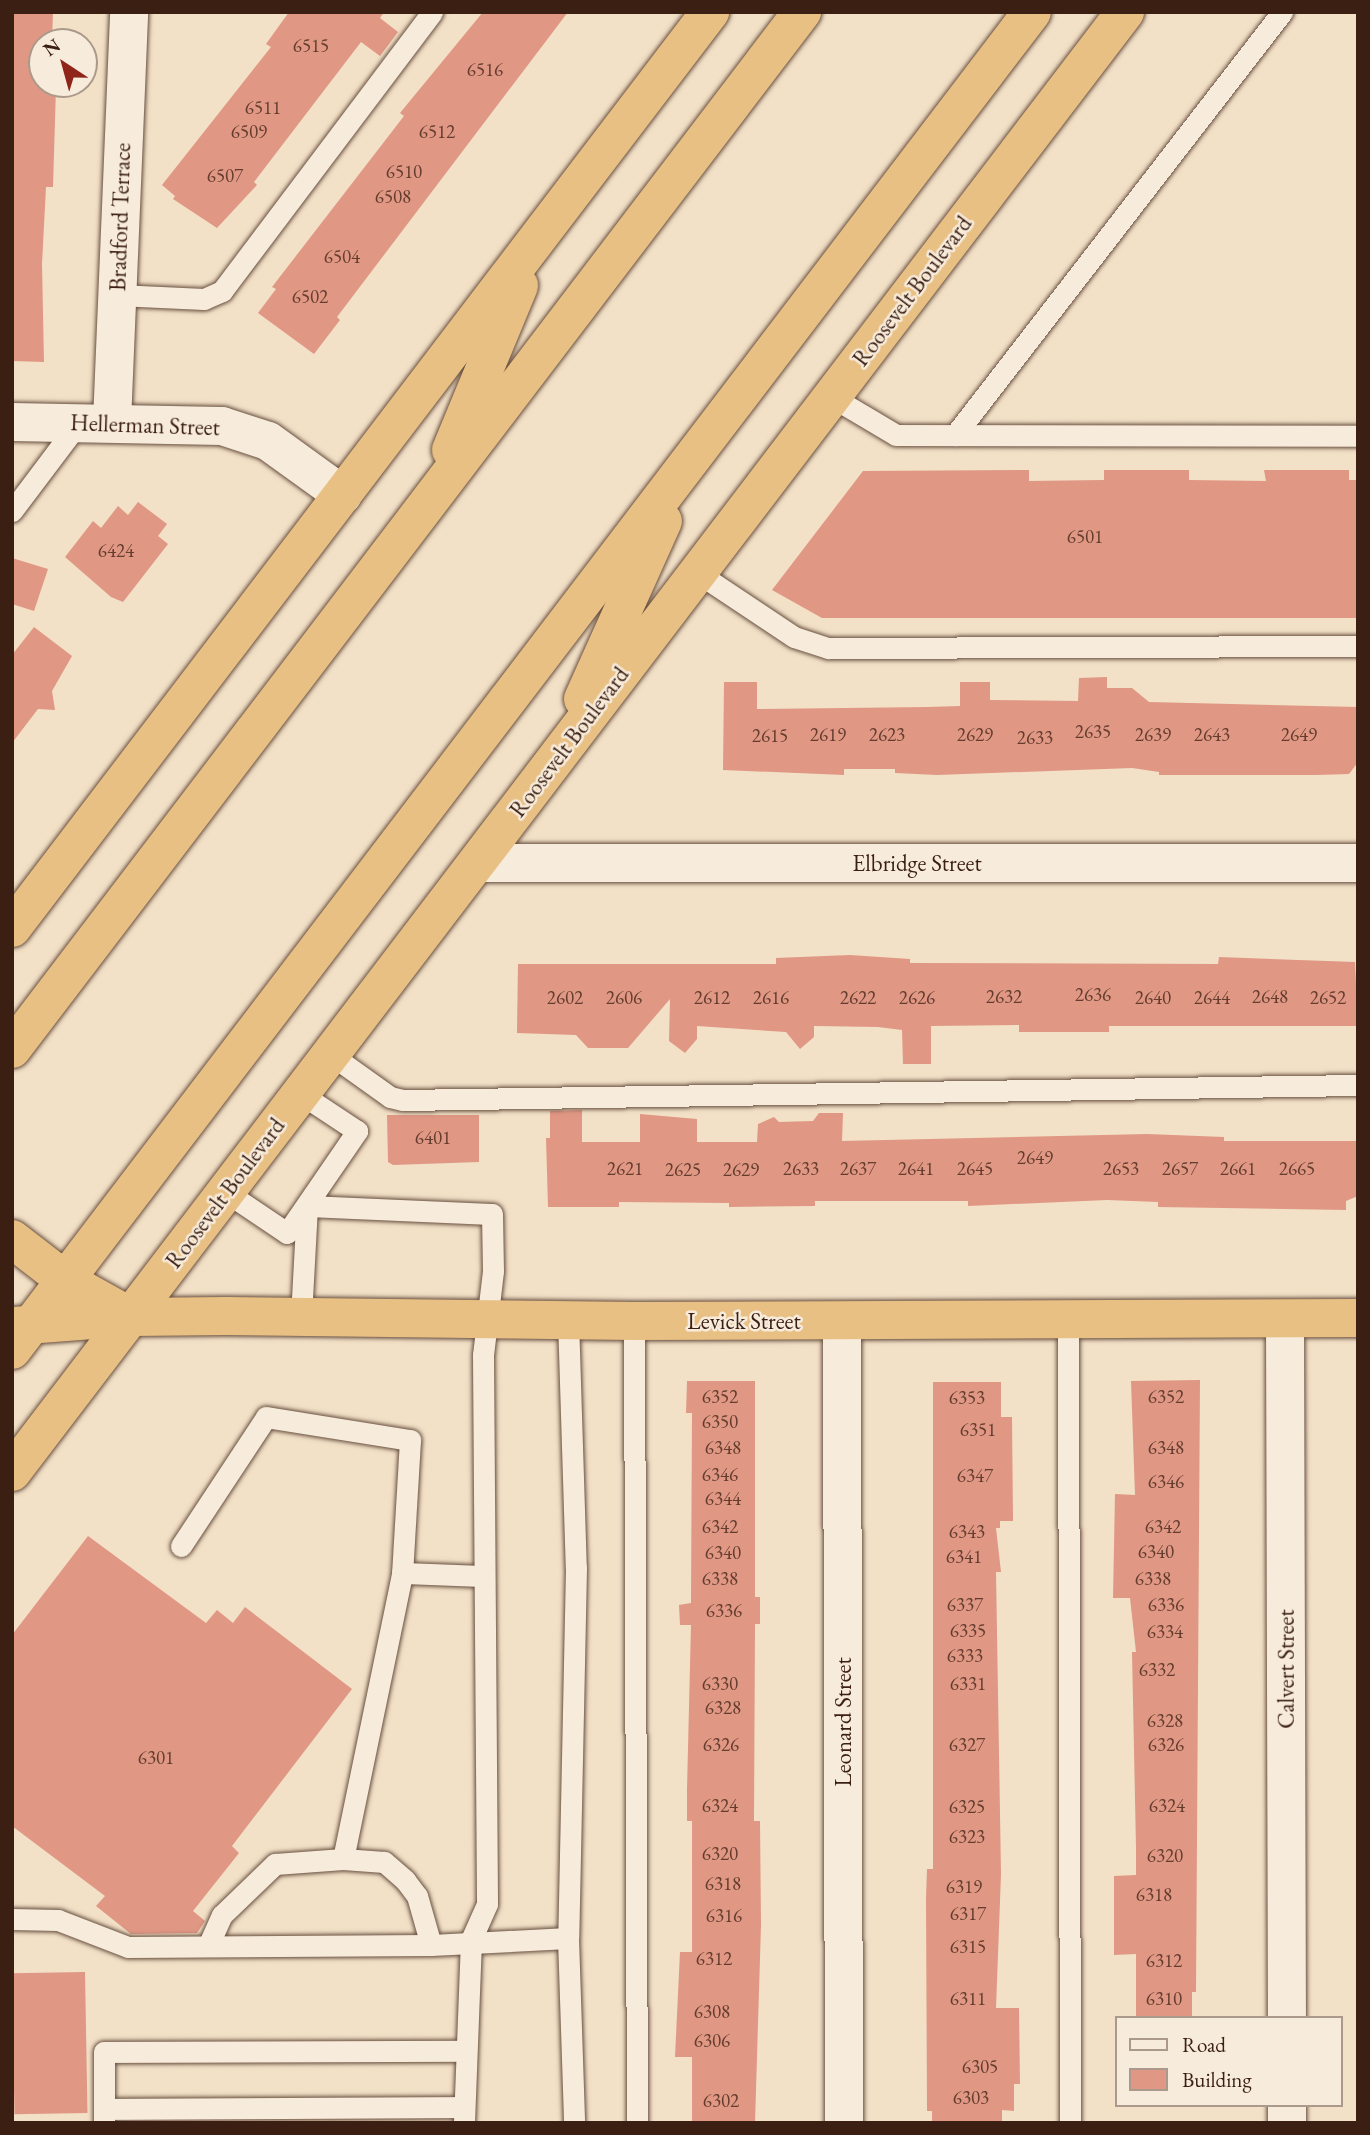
<!DOCTYPE html>
<html>
<head>
<meta charset="utf-8">
<style>
  body { margin:0 }
  #map { position:relative; width:1370px; height:2135px; overflow:hidden; background:#f2e0c7; font-family:"EB Garamond",serif }
  div>[style] { position:absolute }
  [style*='--x'] { left:calc(var(--x)*1px); top:calc(var(--y)*1px); width:calc(var(--w)*1px); rotate:calc(var(--a)*1deg) }
  .building>* { inset:0; background:#e09784; transform-origin:0 0 }
  .roads { filter:drop-shadow(0 0 2px #684f3f) drop-shadow(0 0 2px #684f3f) }
  .lane>* { height:21px; margin:-10.5px; padding:0 10.5px; transform-origin:10.5px; border-radius:10.5px; background:#f7ebdb }
  .street>* { height:38px; margin:-19px; padding:0 19px; transform-origin:19px; border-radius:19px; background:#f7ebdb }
  .highway>* { height:38px; margin:-19px; padding:0 19px; transform-origin:19px; border-radius:19px; background:#e9c084 }
  span { translate:-50% -50%; white-space:nowrap; text-align:center; line-height:1.15; -webkit-text-stroke:5px #f7ebdb; paint-order:stroke }
  .number-label { font-size:19px; color:#643d2e }
  .number-label span { -webkit-text-stroke-width:0 }
  .street-label { font-size:23px; color:#3a1f12 }
  .frame { position:absolute; inset:0; border:14px solid #3a1f12; pointer-events:none }
  .legend { position:absolute; left:1115px; top:2016px; width:228px; height:91px; box-sizing:border-box; background:#f7ebdb; border:2px solid #ab998b; margin:0; padding:9px 12px; list-style:none; font-size:21px; color:#3a1f12 }
  .legend li { display:flex; align-items:center; gap:14px; height:35px }
  .legend b { width:35px; border:2px solid #ab998b }
  .north { position:absolute; left:28px; top:28px; width:70px; height:70px; box-sizing:border-box; background:#f7ebdb; border:2px solid #ab998b; border-radius:50%; rotate:324deg; font-size:19px; font-weight:700; line-height:28px; text-align:center; color:#3a1f12 }
  .north::after { content:''; display:block; margin:auto; width:24px; height:32px; background:#8f2418; clip-path:polygon(50% 0,100% 100%,50% 72%,0 100%) }
</style>
</head>
<body>
<div id="map">
  <div class="building">
    <i style="clip-path:polygon(12px 12px,53px 12px,52px 42px,42px 42px,42px 84px,56px 87px,53px 187px,46px 187px,42px 264px,44px 362px,12px 361px)"></i>
    <i style="clip-path:polygon(289px 12px,384px 12px,380px 18px,398px 32px,380px 56px,361px 42px,254px 182px,257px 185px,217px 228px,173px 199px,175px 196px,162px 185px,271px 47px,266px 44px)"></i>
    <i style="clip-path:polygon(483px 12px,568px 12px,337px 317px,340px 320px,314px 354px,258px 313px,276px 289px,272px 287px,404px 116px,400px 113px)"></i>
    <i style="clip-path:polygon(1029px 470px,1029px 481px,1104px 480px,1104px 470px,1189px 470px,1189px 480px,1266px 481px,1264px 470px,1349px 470px,1349px 480px,1358px 480px,1358px 618px,822px 618px,772px 590px,863px 471px)"></i>
    <i style="clip-path:polygon(138px 502px,167px 524px,158px 536px,168px 544px,123px 602px,111px 597px,65px 557px,93px 521px,101px 528px,118px 506px,128px 515px)"></i>
    <i style="clip-path:polygon(12px 558px,48px 569px,34px 611px,12px 604px)"></i>
    <i style="clip-path:polygon(34px 627px,72px 656px,52px 691px,55px 710px,38px 709px,12px 743px,12px 655px)"></i>
    <i style="clip-path:polygon(1107px 677px,1107px 688px,1132px 688px,1149px 702px,1358px 707px,1358px 762px,1349px 774px,1316px 775px,1159px 775px,1159px 772px,1132px 768px,937px 775px,895px 773px,895px 769px,844px 769px,844px 775px,723px 770px,724px 682px,757px 682px,757px 709px,928px 707px,960px 706px,960px 682px,990px 682px,990px 700px,1078px 701px,1079px 678px)"></i>
    <i style="clip-path:polygon(850px 955px,910px 959px,910px 963px,1218px 964px,1219px 957px,1355px 962px,1358px 1026px,1109px 1026px,1109px 1032px,1019px 1032px,1019px 1025px,931px 1026px,931px 1064px,903px 1064px,902px 1030px,878px 1027px,814px 1026px,814px 1037px,800px 1049px,786px 1032px,697px 1026px,697px 1039px,685px 1053px,669px 1041px,670px 999px,628px 1048px,588px 1048px,576px 1035px,517px 1033px,518px 964px,776px 964px,776px 958px)"></i>
    <i style="clip-path:polygon(582px 1110px,582px 1142px,640px 1142px,640px 1114px,697px 1119px,697px 1142px,757px 1142px,758px 1124px,774px 1117px,779px 1122px,813px 1121px,819px 1113px,843px 1113px,842px 1141px,1147px 1134px,1224px 1137px,1224px 1141px,1358px 1141px,1358px 1196px,1346px 1201px,1346px 1210px,1158px 1207px,1158px 1202px,1107px 1200px,968px 1206px,968px 1201px,815px 1201px,815px 1206px,729px 1207px,729px 1203px,619px 1202px,619px 1207px,548px 1207px,546px 1138px,550px 1138px,550px 1111px)"></i>
    <i style="clip-path:polygon(387px 1115px,479px 1115px,479px 1162px,393px 1165px,388px 1162px)"></i>
    <i style="clip-path:polygon(1200px 1380px,1196px 1992px,1192px 1992px,1192px 2018px,1136px 2018px,1136px 1954px,1114px 1955px,1114px 1876px,1136px 1875px,1136px 1848px,1132px 1652px,1136px 1652px,1130px 1598px,1113px 1598px,1115px 1494px,1135px 1495px,1131px 1381px)"></i>
    <i style="clip-path:polygon(687px 1381px,755px 1381px,755px 1597px,760px 1597px,760px 1624px,755px 1624px,754px 1821px,760px 1821px,761px 1925px,755px 2123px,692px 2123px,692px 2057px,675px 2057px,680px 1952px,692px 1952px,692px 1821px,687px 1821px,687px 1789px,691px 1625px,680px 1625px,679px 1605px,691px 1603px,692px 1413px,686px 1413px)"></i>
    <i style="clip-path:polygon(933px 1382px,1001px 1382px,1001px 1417px,1012px 1417px,1013px 1521px,1000px 1521px,1000px 1528px,996px 1528px,1001px 1572px,996px 1572px,1001px 1874px,996px 2008px,1019px 2008px,1020px 2084px,1014px 2084px,1014px 2111px,1002px 2110px,1002px 2123px,932px 2123px,932px 2111px,927px 2111px,926px 1898px,927px 1869px,933px 1869px)"></i>
    <i style="clip-path:polygon(88px 1536px,206px 1623px,217px 1610px,233px 1623px,245px 1607px,352px 1689px,232px 1846px,239px 1853px,193px 1911px,205px 1921px,197px 1933px,131px 1934px,96px 1906px,105px 1896px,12px 1826px,12px 1635px)"></i>
    <i style="left:85px;top:1972px;width:141px;height:73px;rotate:89deg"></i>
  </div>
  <div class="roads">
    <div class="lane">
      <i style="--x:117;--y:295;--w:87;--a:2.6"></i>
      <i style="--x:204;--y:299;--w:20;--a:-24"></i>
      <i style="--x:222;--y:291;--w:349;--a:-53"></i>
      <i style="--x:832;--y:397;--w:74;--a:30.7"></i>
      <i style="--x:896;--y:435;--w:462;--a:0.1"></i>
      <i style="--x:955;--y:435;--w:535;--a:-52.29"></i>
      <i style="--x:12;--y:511;--w:111;--a:-53"></i>
      <i style="--x:698;--y:573;--w:115;--a:33.7"></i>
      <i style="--x:794;--y:637;--w:36;--a:18"></i>
      <i style="--x:828;--y:648;--w:530;--a:-0.22"></i>
      <i style="--x:330;--y:1054;--w:74;--a:35.6"></i>
      <i style="--x:390;--y:1097;--w:13;--a:13"></i>
      <i style="--x:403;--y:1100;--w:955;--a:-0.9"></i>
      <i style="--x:226;--y:1192;--w:73;--a:33.9"></i>
      <i style="--x:287;--y:1233;--w:124;--a:-55.5"></i>
      <i style="--x:357;--y:1131;--w:67;--a:-146.5"></i>
      <i style="--x:301;--y:1317;--w:111;--a:-86.9"></i>
      <i style="--x:307;--y:1206;--w:185;--a:2.5"></i>
      <i style="--x:492;--y:1214;--w:57;--a:89"></i>
      <i style="--x:493;--y:1271;--w:85;--a:96.8"></i>
      <i style="--x:483;--y:1355;--w:549;--a:89.58"></i>
      <i style="--x:487;--y:1904;--w:39;--a:114"></i>
      <i style="--x:471;--y:1940;--w:183;--a:92.2"></i>
      <i style="--x:568;--y:1319;--w:249;--a:88.2"></i>
      <i style="--x:576;--y:1568;--w:370;--a:91.2"></i>
      <i style="--x:568;--y:1938;--w:185;--a:88.1"></i>
      <i style="--x:634;--y:1321;--w:802;--a:89.79"></i>
      <i style="--x:1068;--y:1321;--w:802;--a:89.86"></i>
      <i style="--x:181;--y:1546;--w:154;--a:-56.6"></i>
      <i style="--x:266;--y:1417;--w:146;--a:9.1"></i>
      <i style="--x:410;--y:1440;--w:133;--a:93.4"></i>
      <i style="--x:12;--y:1919;--w:46;--a:1.2"></i>
      <i style="--x:58;--y:1920;--w:75;--a:21.1"></i>
      <i style="--x:128;--y:1947;--w:303;--a:-0.4"></i>
      <i style="--x:431;--y:1945;--w:137;--a:-2.9"></i>
      <i style="--x:431;--y:1945;--w:51;--a:-105.9"></i>
      <i style="--x:417;--y:1896;--w:20;--a:-127"></i>
      <i style="--x:405;--y:1880;--w:28;--a:-139"></i>
      <i style="--x:384;--y:1862;--w:41;--a:-175.8"></i>
      <i style="--x:343;--y:1859;--w:292;--a:-78.3"></i>
      <i style="--x:402;--y:1573;--w:82;--a:2.1"></i>
      <i style="--x:208;--y:1946;--w:34;--a:-66"></i>
      <i style="--x:222;--y:1915;--w:74;--a:-43.9"></i>
      <i style="--x:275;--y:1864;--w:68;--a:-4.2"></i>
      <i style="--x:104;--y:2109;--w:57;--a:-90"></i>
      <i style="--x:104;--y:2052;--w:361;--a:-0.2"></i>
      <i style="--x:104;--y:2121;--w:12;--a:-90"></i>
      <i style="--x:104;--y:2109;--w:360;--a:-0.3"></i>
    </div>
    <div class="street">
      <i style="--x:12;--y:422;--w:210;--a:1.1"></i>
      <i style="--x:222;--y:426;--w:48;--a:18.1"></i>
      <i style="--x:268;--y:441;--w:92;--a:35.8"></i>
      <i style="--x:112;--y:422;--w:410;--a:-87.6"></i>
      <i style="--x:477;--y:863;--w:881;--a:0"></i>
      <i style="--x:1285;--y:1320;--w:698;--a:89.84"></i>
      <i style="--x:842;--y:1321;--w:802;--a:89.86"></i>
      <i style="--x:1287;--y:2105;--w:18;--a:90"></i>
    </div>
    <div class="highway">
      <i style="--x:451;--y:450;--w:178;--a:-67.5"></i>
      <i style="--x:583;--y:699;--w:195;--a:-65.8"></i>
      <i style="--x:12;--y:928;--w:1152;--a:-52.69"></i>
      <i style="--x:12;--y:1049;--w:1304;--a:-52.7"></i>
      <i style="--x:12;--y:1239;--w:67;--a:37.7"></i>
      <i style="--x:65;--y:1280;--w:76;--a:29.3"></i>
      <i style="--x:14;--y:1326;--w:117;--a:-4.4"></i>
      <i style="--x:131;--y:1317;--w:95;--a:-0.6"></i>
      <i style="--x:226;--y:1316;--w:408;--a:0.7"></i>
      <i style="--x:634;--y:1321;--w:724;--a:-0.24"></i>
      <i style="--x:12;--y:1350;--w:1682;--a:-52.68"></i>
      <i style="--x:12;--y:1472;--w:1836;--a:-52.68"></i>
    </div>
  </div>
  <div class="number-label">
    <span style="left:311px;top:46px">6515</span>
    <span style="left:485px;top:70px">6516</span>
    <span style="left:263px;top:108px">6511</span>
    <span style="left:249px;top:132px">6509</span>
    <span style="left:437px;top:132px">6512</span>
    <span style="left:404px;top:172px">6510</span>
    <span style="left:225px;top:176px">6507</span>
    <span style="left:393px;top:197px">6508</span>
    <span style="left:342px;top:257px">6504</span>
    <span style="left:310px;top:297px">6502</span>
    <span style="left:1085px;top:537px">6501</span>
    <span style="left:116px;top:551px">6424</span>
    <span style="left:1093px;top:732px">2635</span>
    <span style="left:828px;top:735px">2619</span>
    <span style="left:887px;top:735px">2623</span>
    <span style="left:975px;top:735px">2629</span>
    <span style="left:1153px;top:735px">2639</span>
    <span style="left:1212px;top:735px">2643</span>
    <span style="left:1299px;top:735px">2649</span>
    <span style="left:770px;top:736px">2615</span>
    <span style="left:1035px;top:738px">2633</span>
    <span style="left:1093px;top:995px">2636</span>
    <span style="left:1004px;top:997px">2632</span>
    <span style="left:1270px;top:997px">2648</span>
    <span style="left:565px;top:998px">2602</span>
    <span style="left:624px;top:998px">2606</span>
    <span style="left:712px;top:998px">2612</span>
    <span style="left:771px;top:998px">2616</span>
    <span style="left:858px;top:998px">2622</span>
    <span style="left:917px;top:998px">2626</span>
    <span style="left:1153px;top:998px">2640</span>
    <span style="left:1212px;top:998px">2644</span>
    <span style="left:1328px;top:998px">2652</span>
    <span style="left:433px;top:1138px">6401</span>
    <span style="left:1035px;top:1158px">2649</span>
    <span style="left:625px;top:1169px">2621</span>
    <span style="left:801px;top:1169px">2633</span>
    <span style="left:858px;top:1169px">2637</span>
    <span style="left:916px;top:1169px">2641</span>
    <span style="left:975px;top:1169px">2645</span>
    <span style="left:1121px;top:1169px">2653</span>
    <span style="left:1180px;top:1169px">2657</span>
    <span style="left:1238px;top:1169px">2661</span>
    <span style="left:1297px;top:1169px">2665</span>
    <span style="left:683px;top:1170px">2625</span>
    <span style="left:741px;top:1170px">2629</span>
    <span style="left:720px;top:1397px">6352</span>
    <span style="left:1166px;top:1397px">6352</span>
    <span style="left:967px;top:1398px">6353</span>
    <span style="left:720px;top:1422px">6350</span>
    <span style="left:978px;top:1430px">6351</span>
    <span style="left:723px;top:1448px">6348</span>
    <span style="left:1166px;top:1448px">6348</span>
    <span style="left:720px;top:1475px">6346</span>
    <span style="left:975px;top:1476px">6347</span>
    <span style="left:1166px;top:1482px">6346</span>
    <span style="left:723px;top:1499px">6344</span>
    <span style="left:720px;top:1527px">6342</span>
    <span style="left:1163px;top:1527px">6342</span>
    <span style="left:967px;top:1532px">6343</span>
    <span style="left:1156px;top:1552px">6340</span>
    <span style="left:723px;top:1553px">6340</span>
    <span style="left:964px;top:1557px">6341</span>
    <span style="left:720px;top:1579px">6338</span>
    <span style="left:1153px;top:1579px">6338</span>
    <span style="left:965px;top:1605px">6337</span>
    <span style="left:1166px;top:1605px">6336</span>
    <span style="left:724px;top:1611px">6336</span>
    <span style="left:968px;top:1631px">6335</span>
    <span style="left:1165px;top:1632px">6334</span>
    <span style="left:965px;top:1656px">6333</span>
    <span style="left:1157px;top:1670px">6332</span>
    <span style="left:720px;top:1684px">6330</span>
    <span style="left:968px;top:1684px">6331</span>
    <span style="left:723px;top:1708px">6328</span>
    <span style="left:1165px;top:1721px">6328</span>
    <span style="left:721px;top:1745px">6326</span>
    <span style="left:967px;top:1745px">6327</span>
    <span style="left:1166px;top:1745px">6326</span>
    <span style="left:156px;top:1758px">6301</span>
    <span style="left:720px;top:1806px">6324</span>
    <span style="left:1167px;top:1806px">6324</span>
    <span style="left:967px;top:1807px">6325</span>
    <span style="left:967px;top:1837px">6323</span>
    <span style="left:720px;top:1854px">6320</span>
    <span style="left:1165px;top:1856px">6320</span>
    <span style="left:723px;top:1884px">6318</span>
    <span style="left:964px;top:1887px">6319</span>
    <span style="left:1154px;top:1895px">6318</span>
    <span style="left:968px;top:1914px">6317</span>
    <span style="left:724px;top:1916px">6316</span>
    <span style="left:968px;top:1947px">6315</span>
    <span style="left:714px;top:1959px">6312</span>
    <span style="left:1164px;top:1961px">6312</span>
    <span style="left:968px;top:1999px">6311</span>
    <span style="left:1164px;top:1999px">6310</span>
    <span style="left:712px;top:2012px">6308</span>
    <span style="left:712px;top:2041px">6306</span>
    <span style="left:980px;top:2067px">6305</span>
    <span style="left:971px;top:2098px">6303</span>
    <span style="left:721px;top:2101px">6302</span>
  </div>
  <div class="street-label">
    <span style="left:120px;top:217px;rotate:-88deg">Bradford Terrace</span>
    <span style="left:912px;top:291px;rotate:-53deg">Roosevelt Boulevard</span>
    <span style="left:145px;top:425px;rotate:2deg">Hellerman Street</span>
    <span style="left:569px;top:742px;rotate:-53deg">Roosevelt Boulevard</span>
    <span style="left:917px;top:863px">Elbridge Street</span>
    <span style="left:225px;top:1193px;rotate:-53deg">Roosevelt Boulevard</span>
    <span style="left:744px;top:1321px">Levick Street</span>
    <span style="left:1286px;top:1669px;rotate:-90deg">Calvert Street</span>
    <span style="left:843px;top:1722px;rotate:-90deg">Leonard Street</span>
  </div>
  <div class="frame"></div>
  <ul class="legend">
  <li><b style="height:9px;background:#f7ebdb"></b>Road</li>
  <li><b style="height:19px;background:#e09784"></b>Building</li>
  </ul>
  <div class="north">N</div>
</div>
</body>
</html>
